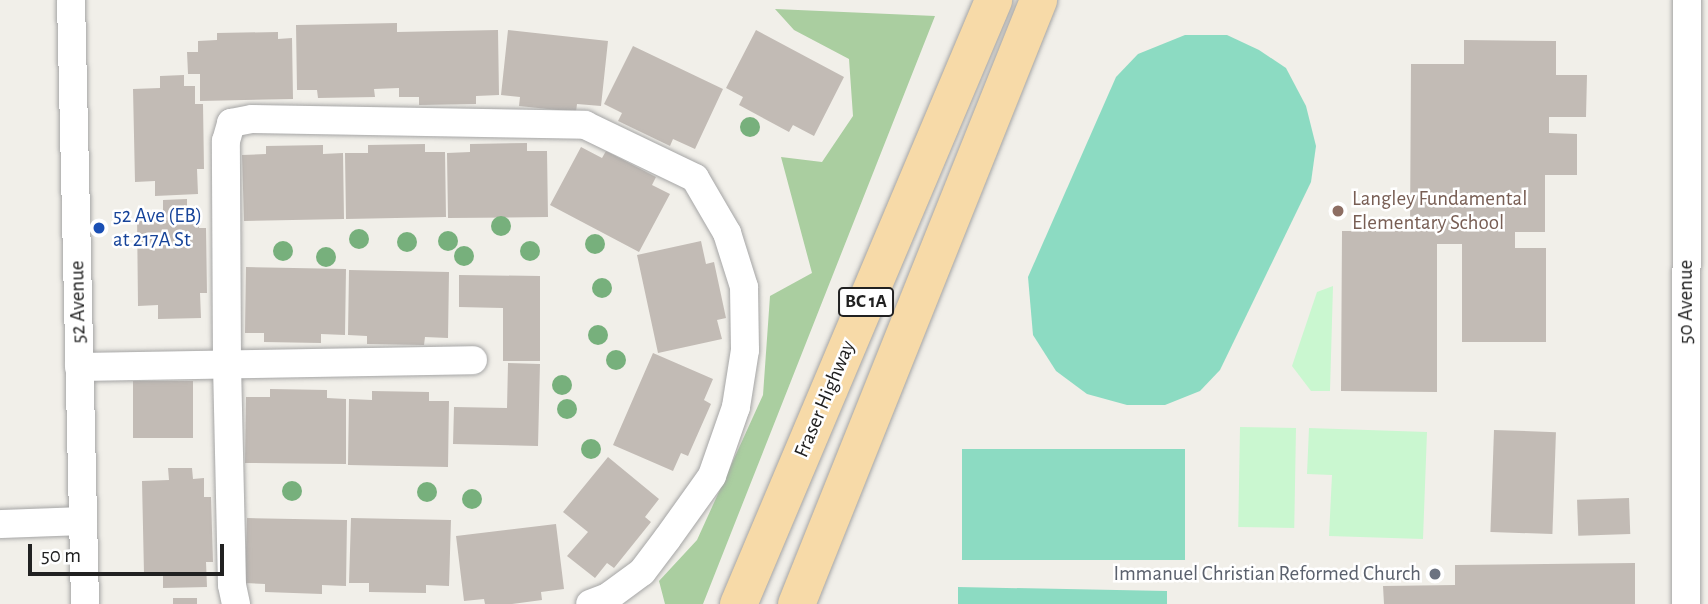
<!DOCTYPE html>
<html>
<head>
<meta charset="utf-8">
<style>
  body { margin:0 }
  #map { position:relative; width:1708px; height:604px; overflow:hidden; background:#f1efe9; font-family:"Alegreya Sans",sans-serif }
  div>[style] { position:absolute }
  [style*='--x'] { left:calc(var(--x)*1px); top:calc(var(--y)*1px); width:calc(var(--w)*1px); rotate:calc(var(--a)*1deg) }
  .forest>* { inset:0; background:#aacea0 }
  .park>* { inset:0; background:#caf7d0; transform-origin:0 0 }
  .pitch>* { inset:0; background:#8cdbc2; transform-origin:0 0 }
  .building>* { inset:0; background:#c2bbb5; transform-origin:0 0 }
  .roads { filter:drop-shadow(0 0 2px #a5a5a5) drop-shadow(0 0 2px #a5a5a5) }
  .minor>* { height:28px; margin:-14px; padding:0 14px; transform-origin:14px; border-radius:14px; background:#fff }
  .major>* { height:37px; margin:-18.5px; padding:0 18.5px; transform-origin:18.5px; border-radius:18.5px; background:#f7daa8 }
  .trees>* { width:20px; height:20px; margin:-10px; border-radius:50%; background:#77b07c }
  .dots>* { width:19px; height:19px; translate:-50% -50%; box-sizing:border-box; border:4px solid #fff; border-radius:50% }
  span { translate:-50% -50%; white-space:nowrap; text-align:center; line-height:1.15; -webkit-text-stroke:5px #fff; paint-order:stroke }
  .shield-label span { padding:2px 5px; background:#fff; border:2px solid; border-radius:5px; -webkit-text-stroke-width:0 }
  .shield-label { font-size:19px; color:#212121; font-weight:700 }
  .education-label { font-size:21px; color:#785e54 }
  .left { translate:0 -50%; text-align:left }
  .transit-label { font-size:21px; color:#164399 }
  .street-label { font-size:21px; color:#212121 }
  .worship-label { font-size:21px; color:#5b616d }
  .right { translate:-100% -50%; text-align:right }
  .scale { position:absolute; left:28px; top:544px; width:196px; height:32px; box-sizing:border-box; border:4px solid #212121; border-top:0; padding-left:9px; font-size:21px; line-height:24px; white-space:nowrap; color:#212121; -webkit-text-stroke:5px #fff; paint-order:stroke }
</style>
</head>
<body>
<div id="map">
  <div class="forest">
    <i style="clip-path:polygon(775px 9px,935px 16px,703px 604px,665px 604px,659px 581px,697px 540px,763px 395px,770px 296px,812px 273px,781px 157px,822px 162px,853px 116px,849px 59px,794px 30px)"></i>
  </div>
  <div class="park">
    <i style="clip-path:polygon(1333px 286px,1330px 391px,1311px 391px,1292px 366px,1317px 292px)"></i>
    <i style="left:1240px;top:427px;width:56px;height:100px;rotate:1deg"></i>
    <i style="clip-path:polygon(1309px 428px,1427px 432px,1423px 539px,1329px 536px,1332px 475px,1307px 474px)"></i>
  </div>
  <div class="pitch">
    <i style="clip-path:polygon(1185px 35px,1227px 35px,1259px 50px,1286px 68px,1306px 106px,1316px 146px,1311px 182px,1220px 370px,1200px 391px,1165px 405px,1127px 405px,1087px 394px,1056px 371px,1033px 335px,1028px 277px,1116px 77px,1138px 54px)"></i>
    <i style="left:962px;top:449px;width:223px;height:111px"></i>
    <i style="clip-path:polygon(958px 587px,1167px 591px,1167px 604px,958px 604px)"></i>
  </div>
  <div class="building">
    <i style="clip-path:polygon(397px 23px,397px 32px,498px 30px,499px 95px,476px 96px,476px 104px,419px 105px,419px 97px,399px 97px,399px 88px,374px 89px,375px 97px,318px 98px,317px 90px,297px 90px,296px 25px)"></i>
    <i style="clip-path:polygon(508px 30px,608px 41px,601px 106px,577px 104px,576px 112px,519px 106px,520px 97px,501px 95px)"></i>
    <i style="clip-path:polygon(756px 30px,844px 77px,814px 136px,793px 125px,789px 132px,739px 105px,743px 97px,726px 88px)"></i>
    <i style="clip-path:polygon(278px 32px,278px 39px,292px 38px,293px 99px,200px 101px,200px 74px,188px 74px,187px 52px,198px 52px,198px 41px,217px 40px,217px 33px)"></i>
    <i style="clip-path:polygon(1464px 40px,1556px 41px,1556px 75px,1587px 75px,1586px 117px,1549px 117px,1549px 133px,1577px 134px,1577px 175px,1545px 175px,1545px 232px,1515px 232px,1515px 248px,1546px 248px,1546px 342px,1462px 342px,1462px 244px,1437px 244px,1437px 392px,1341px 391px,1342px 231px,1410px 231px,1411px 64px,1464px 64px)"></i>
    <i style="clip-path:polygon(633px 46px,723px 89px,695px 149px,673px 139px,670px 146px,618px 121px,622px 113px,604px 104px)"></i>
    <i style="clip-path:polygon(184px 75px,184px 86px,195px 86px,195px 104px,203px 104px,204px 169px,197px 169px,198px 194px,155px 196px,155px 181px,135px 182px,133px 89px,160px 88px,160px 76px)"></i>
    <i style="clip-path:polygon(527px 143px,527px 151px,547px 151px,548px 217px,448px 218px,447px 153px,470px 152px,470px 144px)"></i>
    <i style="clip-path:polygon(425px 144px,425px 152px,445px 152px,446px 217px,346px 219px,345px 153px,368px 153px,368px 145px)"></i>
    <i style="clip-path:polygon(323px 145px,323px 154px,343px 153px,344px 219px,244px 221px,242px 155px,266px 154px,266px 146px)"></i>
    <i style="clip-path:polygon(581px 147px,602px 158px,606px 151px,656px 177px,652px 185px,670px 194px,639px 252px,550px 205px)"></i>
    <i style="clip-path:polygon(187px 199px,187px 210px,198px 210px,199px 228px,206px 228px,207px 293px,200px 293px,201px 318px,158px 319px,158px 305px,138px 306px,137px 213px,163px 212px,163px 200px)"></i>
    <i style="clip-path:polygon(701px 241px,706px 264px,714px 262px,726px 318px,717px 320px,722px 339px,658px 353px,637px 255px)"></i>
    <i style="clip-path:polygon(246px 267px,346px 269px,345px 335px,321px 334px,321px 343px,264px 342px,264px 333px,245px 333px)"></i>
    <i style="clip-path:polygon(349px 270px,449px 272px,448px 338px,425px 337px,424px 345px,367px 344px,367px 336px,348px 335px)"></i>
    <i style="clip-path:polygon(459px 275px,540px 276px,540px 361px,503px 361px,503px 308px,459px 307px)"></i>
    <i style="clip-path:polygon(653px 353px,713px 379px,704px 400px,711px 404px,688px 456px,681px 453px,673px 471px,613px 445px)"></i>
    <i style="clip-path:polygon(508px 363px,540px 364px,538px 446px,453px 444px,454px 407px,507px 408px)"></i>
    <i style="left:133px;top:381px;width:60px;height:57px"></i>
    <i style="clip-path:polygon(270px 389px,327px 390px,327px 398px,346px 399px,346px 464px,245px 463px,246px 397px,270px 397px)"></i>
    <i style="clip-path:polygon(372px 391px,429px 392px,429px 401px,449px 401px,448px 467px,348px 465px,349px 399px,372px 400px)"></i>
    <i style="left:1494px;top:430px;width:62px;height:102px;rotate:2deg"></i>
    <i style="clip-path:polygon(608px 457px,659px 499px,645px 517px,651px 522px,614px 568px,607px 563px,595px 578px,567px 556px,588px 532px,563px 512px)"></i>
    <i style="clip-path:polygon(168px 468px,192px 468px,193px 479px,204px 478px,204px 497px,211px 497px,213px 562px,206px 562px,207px 587px,163px 588px,163px 574px,144px 574px,142px 481px,169px 480px)"></i>
    <i style="left:1629px;top:498px;width:36px;height:52px;rotate:88deg"></i>
    <i style="clip-path:polygon(247px 518px,347px 520px,346px 586px,322px 585px,322px 594px,265px 592px,265px 584px,245px 583px)"></i>
    <i style="clip-path:polygon(351px 518px,451px 520px,449px 586px,426px 585px,426px 593px,369px 592px,369px 583px,349px 583px)"></i>
    <i style="clip-path:polygon(556px 524px,564px 589px,541px 592px,542px 600px,512px 604px,485px 604px,484px 599px,464px 601px,456px 536px)"></i>
    <i style="clip-path:polygon(1635px 563px,1635px 604px,1384px 604px,1383px 586px,1455px 585px,1455px 565px)"></i>
    <i style="left:173px;top:598px;width:24px;height:6px"></i>
  </div>
  <div class="roads">
    <div class="minor">
      <i style="--x:71;--y:0;--w:604;--a:88.67"></i>
      <i style="--x:79;--y:367;--w:394;--a:-1"></i>
      <i style="--x:0;--y:524;--w:83;--a:-2.1"></i>
      <i style="--x:236;--y:604;--w:19;--a:-102"></i>
      <i style="--x:232;--y:585;--w:222;--a:-91.3"></i>
      <i style="--x:227;--y:363;--w:222;--a:-90.3"></i>
      <i style="--x:226;--y:141;--w:19;--a:-74"></i>
      <i style="--x:231;--y:123;--w:21;--a:-11"></i>
      <i style="--x:252;--y:119;--w:333;--a:1"></i>
      <i style="--x:585;--y:125;--w:122;--a:25.7"></i>
      <i style="--x:695;--y:178;--w:64;--a:59.8"></i>
      <i style="--x:727;--y:233;--w:57;--a:72.5"></i>
      <i style="--x:744;--y:287;--w:63;--a:89.1"></i>
      <i style="--x:745;--y:350;--w:58;--a:99"></i>
      <i style="--x:736;--y:407;--w:73;--a:109.2"></i>
      <i style="--x:712;--y:476;--w:77;--a:125.5"></i>
      <i style="--x:667;--y:539;--w:41;--a:127.1"></i>
      <i style="--x:642;--y:572;--w:42;--a:143.7"></i>
      <i style="--x:608;--y:597;--w:19;--a:159"></i>
      <i style="--x:1686;--y:604;--w:604;--a:-89.91"></i>
    </div>
    <div class="major">
      <i style="--x:738;--y:604;--w:656;--a:-67.11"></i>
      <i style="--x:796;--y:604;--w:651;--a:-68.17"></i>
    </div>
  </div>
  <div class="trees">
    <i style="left:750px;top:127px"></i>
    <i style="left:501px;top:226px"></i>
    <i style="left:359px;top:239px"></i>
    <i style="left:448px;top:241px"></i>
    <i style="left:407px;top:242px"></i>
    <i style="left:595px;top:244px"></i>
    <i style="left:283px;top:251px"></i>
    <i style="left:530px;top:251px"></i>
    <i style="left:464px;top:256px"></i>
    <i style="left:326px;top:257px"></i>
    <i style="left:602px;top:288px"></i>
    <i style="left:598px;top:335px"></i>
    <i style="left:616px;top:360px"></i>
    <i style="left:562px;top:385px"></i>
    <i style="left:567px;top:409px"></i>
    <i style="left:591px;top:449px"></i>
    <i style="left:292px;top:491px"></i>
    <i style="left:427px;top:492px"></i>
    <i style="left:472px;top:499px"></i>
  </div>
  <div class="dots">
    <i style="left:1338px;top:211px;background:#8d6e63"></i>
    <i style="left:99px;top:228px;background:#1a4fb4"></i>
    <i style="left:1435px;top:574px;background:#6b7280"></i>
  </div>
  <div class="shield-label">
    <span style="left:866px;top:302px">BC 1A</span>
  </div>
  <div class="education-label">
    <span class="left" style="left:1352px;top:211px">Langley Fundamental<br>Elementary School</span>
  </div>
  <div class="transit-label">
    <span class="left" style="left:113px;top:228px">52 Ave (EB)<br>at 217A St</span>
  </div>
  <div class="street-label">
    <span style="left:78px;top:302px;rotate:-91deg">52 Avenue</span>
    <span style="left:1686px;top:302px;rotate:-90deg">50 Avenue</span>
    <span style="left:825px;top:399px;rotate:-67deg">Fraser Highway</span>
  </div>
  <div class="worship-label">
    <span class="right" style="left:1421px;top:574px">Immanuel Christian Reformed Church</span>
  </div>
  <div class="scale">50 m</div>
</div>
</body>
</html>
